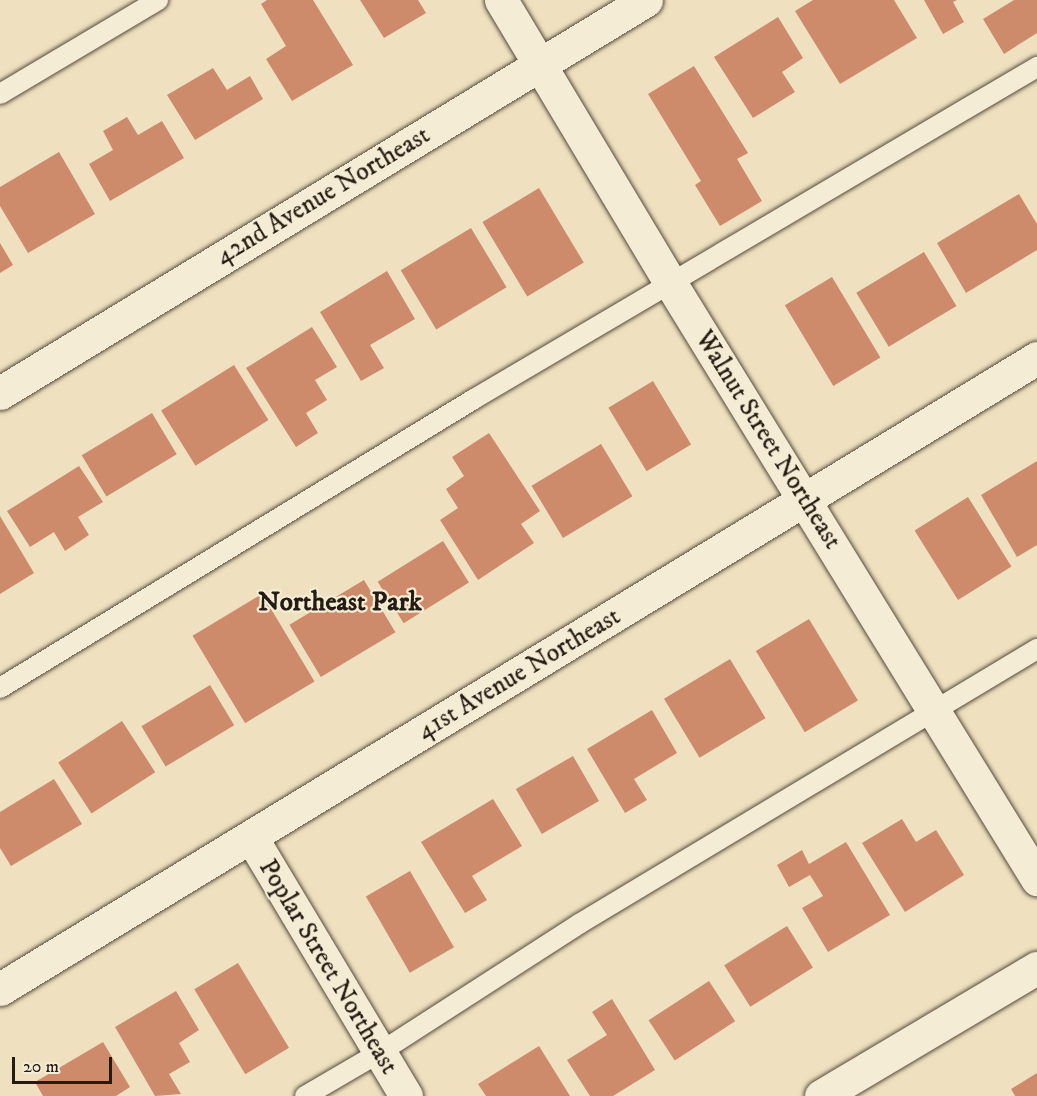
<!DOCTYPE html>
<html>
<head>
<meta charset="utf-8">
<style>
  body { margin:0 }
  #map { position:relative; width:1037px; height:1096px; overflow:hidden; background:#efe1bf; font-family:"IM FELL DW Pica",serif }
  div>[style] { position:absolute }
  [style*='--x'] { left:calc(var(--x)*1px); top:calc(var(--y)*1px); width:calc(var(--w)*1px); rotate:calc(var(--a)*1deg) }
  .building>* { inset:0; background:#cd8b6c; transform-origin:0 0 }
  .roads { filter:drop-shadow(0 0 2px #574c3e) drop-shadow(0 0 2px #574c3e) }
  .lane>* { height:20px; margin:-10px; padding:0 10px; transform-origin:10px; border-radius:10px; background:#f5ecd5 }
  .street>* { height:33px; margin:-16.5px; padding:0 16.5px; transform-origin:16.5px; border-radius:16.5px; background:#f5ecd5 }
  .secondary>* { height:33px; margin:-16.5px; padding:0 16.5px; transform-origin:16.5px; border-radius:16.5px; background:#f5ecd5 }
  span { translate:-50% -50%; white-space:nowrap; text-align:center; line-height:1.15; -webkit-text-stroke:4.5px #f5ecd5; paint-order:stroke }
  .street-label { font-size:26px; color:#241b13 }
  .neighbourhood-label { font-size:27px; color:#241b13; font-weight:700 }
  .scale { position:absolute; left:12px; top:1057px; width:100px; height:27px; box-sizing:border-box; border:3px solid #241b13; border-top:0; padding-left:8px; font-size:18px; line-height:21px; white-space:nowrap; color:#241b13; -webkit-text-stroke:4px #f5ecd5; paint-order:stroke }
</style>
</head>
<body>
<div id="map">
  <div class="building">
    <i style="clip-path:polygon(267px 0,313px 0,353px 65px,292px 101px,266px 59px,286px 46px,261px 4px)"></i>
    <i style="clip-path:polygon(360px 0,418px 0,426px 13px,384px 38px)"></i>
    <i style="clip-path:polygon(813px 0,894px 0,917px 38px,840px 84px,795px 11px)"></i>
    <i style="clip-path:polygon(924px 0,957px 0,953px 2px,964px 22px,943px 34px)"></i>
    <i style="clip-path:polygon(1014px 0,1037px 0,1037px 33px,1004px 54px,983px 19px)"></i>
    <i style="clip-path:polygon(778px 17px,803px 58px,782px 72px,795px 92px,753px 118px,714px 57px)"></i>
    <i style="clip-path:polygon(694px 66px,748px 153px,737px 159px,762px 201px,720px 226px,695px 185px,701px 181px,648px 94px)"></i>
    <i style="clip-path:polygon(213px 68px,227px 90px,250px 76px,263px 99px,195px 140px,167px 95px)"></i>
    <i style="clip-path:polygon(127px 117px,138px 135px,162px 121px,184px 158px,110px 201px,89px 164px,113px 150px,103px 131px)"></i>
    <i style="clip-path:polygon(59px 152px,95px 214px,28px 253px,0 206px,0 187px)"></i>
    <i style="left:539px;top:188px;width:87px;height:66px;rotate:59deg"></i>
    <i style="clip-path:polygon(1019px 194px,1037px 224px,1037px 250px,966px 293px,937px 243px)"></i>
    <i style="left:471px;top:228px;width:69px;height:82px;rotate:59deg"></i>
    <i style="clip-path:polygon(0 243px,13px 265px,0 273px)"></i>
    <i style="left:924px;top:252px;width:63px;height:79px;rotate:59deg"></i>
    <i style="clip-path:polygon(387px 271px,415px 319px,370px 345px,384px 368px,361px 381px,320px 312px)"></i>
    <i style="left:832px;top:277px;width:94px;height:55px;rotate:59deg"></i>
    <i style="clip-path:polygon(312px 327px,337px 367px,315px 380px,327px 400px,306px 413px,318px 433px,296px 447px,246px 368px)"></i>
    <i style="left:234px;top:365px;width:65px;height:86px;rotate:58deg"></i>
    <i style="left:653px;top:381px;width:74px;height:52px;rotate:59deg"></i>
    <i style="left:152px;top:413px;width:48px;height:82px;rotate:59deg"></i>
    <i style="clip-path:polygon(489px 433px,540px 511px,521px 524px,534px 543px,478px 580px,440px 520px,458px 508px,446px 489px,464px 476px,452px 457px)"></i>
    <i style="left:601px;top:444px;width:61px;height:81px;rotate:59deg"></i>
    <i style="clip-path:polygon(1037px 461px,1037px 545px,1017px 557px,981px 495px)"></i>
    <i style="clip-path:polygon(79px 466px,103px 502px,78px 517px,89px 535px,65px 551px,54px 532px,30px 547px,7px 511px)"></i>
    <i style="left:968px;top:497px;width:82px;height:63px;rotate:58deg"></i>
    <i style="clip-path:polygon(0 516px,34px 573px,0 594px)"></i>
    <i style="left:443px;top:541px;width:49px;height:77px;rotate:58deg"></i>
    <i style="left:364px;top:580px;width:61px;height:87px;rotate:59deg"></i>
    <i style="left:262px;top:594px;width:102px;height:81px;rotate:59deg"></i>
    <i style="left:809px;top:619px;width:95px;height:62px;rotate:59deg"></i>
    <i style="left:730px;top:659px;width:69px;height:77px;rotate:59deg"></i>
    <i style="left:210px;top:685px;width:47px;height:80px;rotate:59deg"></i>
    <i style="clip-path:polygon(652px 710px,677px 753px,634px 779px,647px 800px,625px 813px,587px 749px)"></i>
    <i style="left:122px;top:721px;width:61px;height:76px;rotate:57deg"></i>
    <i style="left:573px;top:756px;width:52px;height:66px;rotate:60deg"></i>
    <i style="clip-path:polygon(54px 779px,82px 824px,11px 866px,0 848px,0 812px)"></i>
    <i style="clip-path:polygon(493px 799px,522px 846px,472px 876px,487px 900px,465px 913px,421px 842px)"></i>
    <i style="clip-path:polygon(902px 819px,916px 842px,936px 830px,964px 875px,905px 912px,862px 843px)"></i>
    <i style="clip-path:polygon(846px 842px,890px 915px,828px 952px,802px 908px,823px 896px,810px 875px,789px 887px,777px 865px,802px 850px,809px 864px)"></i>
    <i style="left:410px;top:871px;width:88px;height:51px;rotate:60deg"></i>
    <i style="left:787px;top:926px;width:49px;height:74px;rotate:58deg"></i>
    <i style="left:238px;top:963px;width:99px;height:51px;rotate:59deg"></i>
    <i style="left:709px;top:981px;width:48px;height:72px;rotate:57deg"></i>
    <i style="clip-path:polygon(176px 991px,199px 1030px,179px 1043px,190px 1062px,169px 1074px,181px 1094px,155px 1096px,115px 1027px)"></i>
    <i style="clip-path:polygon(612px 999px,655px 1070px,613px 1096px,590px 1096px,567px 1060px,607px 1035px,592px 1012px)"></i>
    <i style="clip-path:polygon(103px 1042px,130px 1087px,116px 1096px,43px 1096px,35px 1082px)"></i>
    <i style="clip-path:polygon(539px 1046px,570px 1096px,486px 1096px,478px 1084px)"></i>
    <i style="clip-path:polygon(1037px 1073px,1037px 1096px,1015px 1096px,1011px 1089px)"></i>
  </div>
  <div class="roads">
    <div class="lane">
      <i style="--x:0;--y:94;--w:184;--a:-30.7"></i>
      <i style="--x:0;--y:688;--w:555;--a:-31.37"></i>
      <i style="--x:474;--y:399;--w:654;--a:-30.53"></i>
      <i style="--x:305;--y:1096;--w:86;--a:-30.2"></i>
      <i style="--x:379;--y:1053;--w:238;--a:-32.8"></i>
      <i style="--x:579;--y:924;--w:534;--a:-30.98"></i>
    </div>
    <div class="street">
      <i style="--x:501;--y:0;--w:331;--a:59.1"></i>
      <i style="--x:671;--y:284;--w:699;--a:58.4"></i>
      <i style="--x:0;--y:393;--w:756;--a:-31.31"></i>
      <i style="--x:251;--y:837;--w:302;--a:59.1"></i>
      <i style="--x:0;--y:989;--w:1214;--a:-31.32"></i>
    </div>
    <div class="secondary">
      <i style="--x:821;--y:1096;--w:251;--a:-30.7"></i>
    </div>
  </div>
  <div class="street-label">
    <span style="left:323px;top:196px;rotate:-31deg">42nd Avenue Northeast</span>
    <span style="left:768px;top:440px;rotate:58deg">Walnut Street Northeast</span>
    <span style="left:519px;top:674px;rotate:-31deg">41st Avenue Northeast</span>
    <span style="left:328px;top:967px;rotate:59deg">Poplar Street Northeast</span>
  </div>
  <div class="neighbourhood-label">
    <span style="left:340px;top:603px">Northeast Park</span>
  </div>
  <div class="scale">20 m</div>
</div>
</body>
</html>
